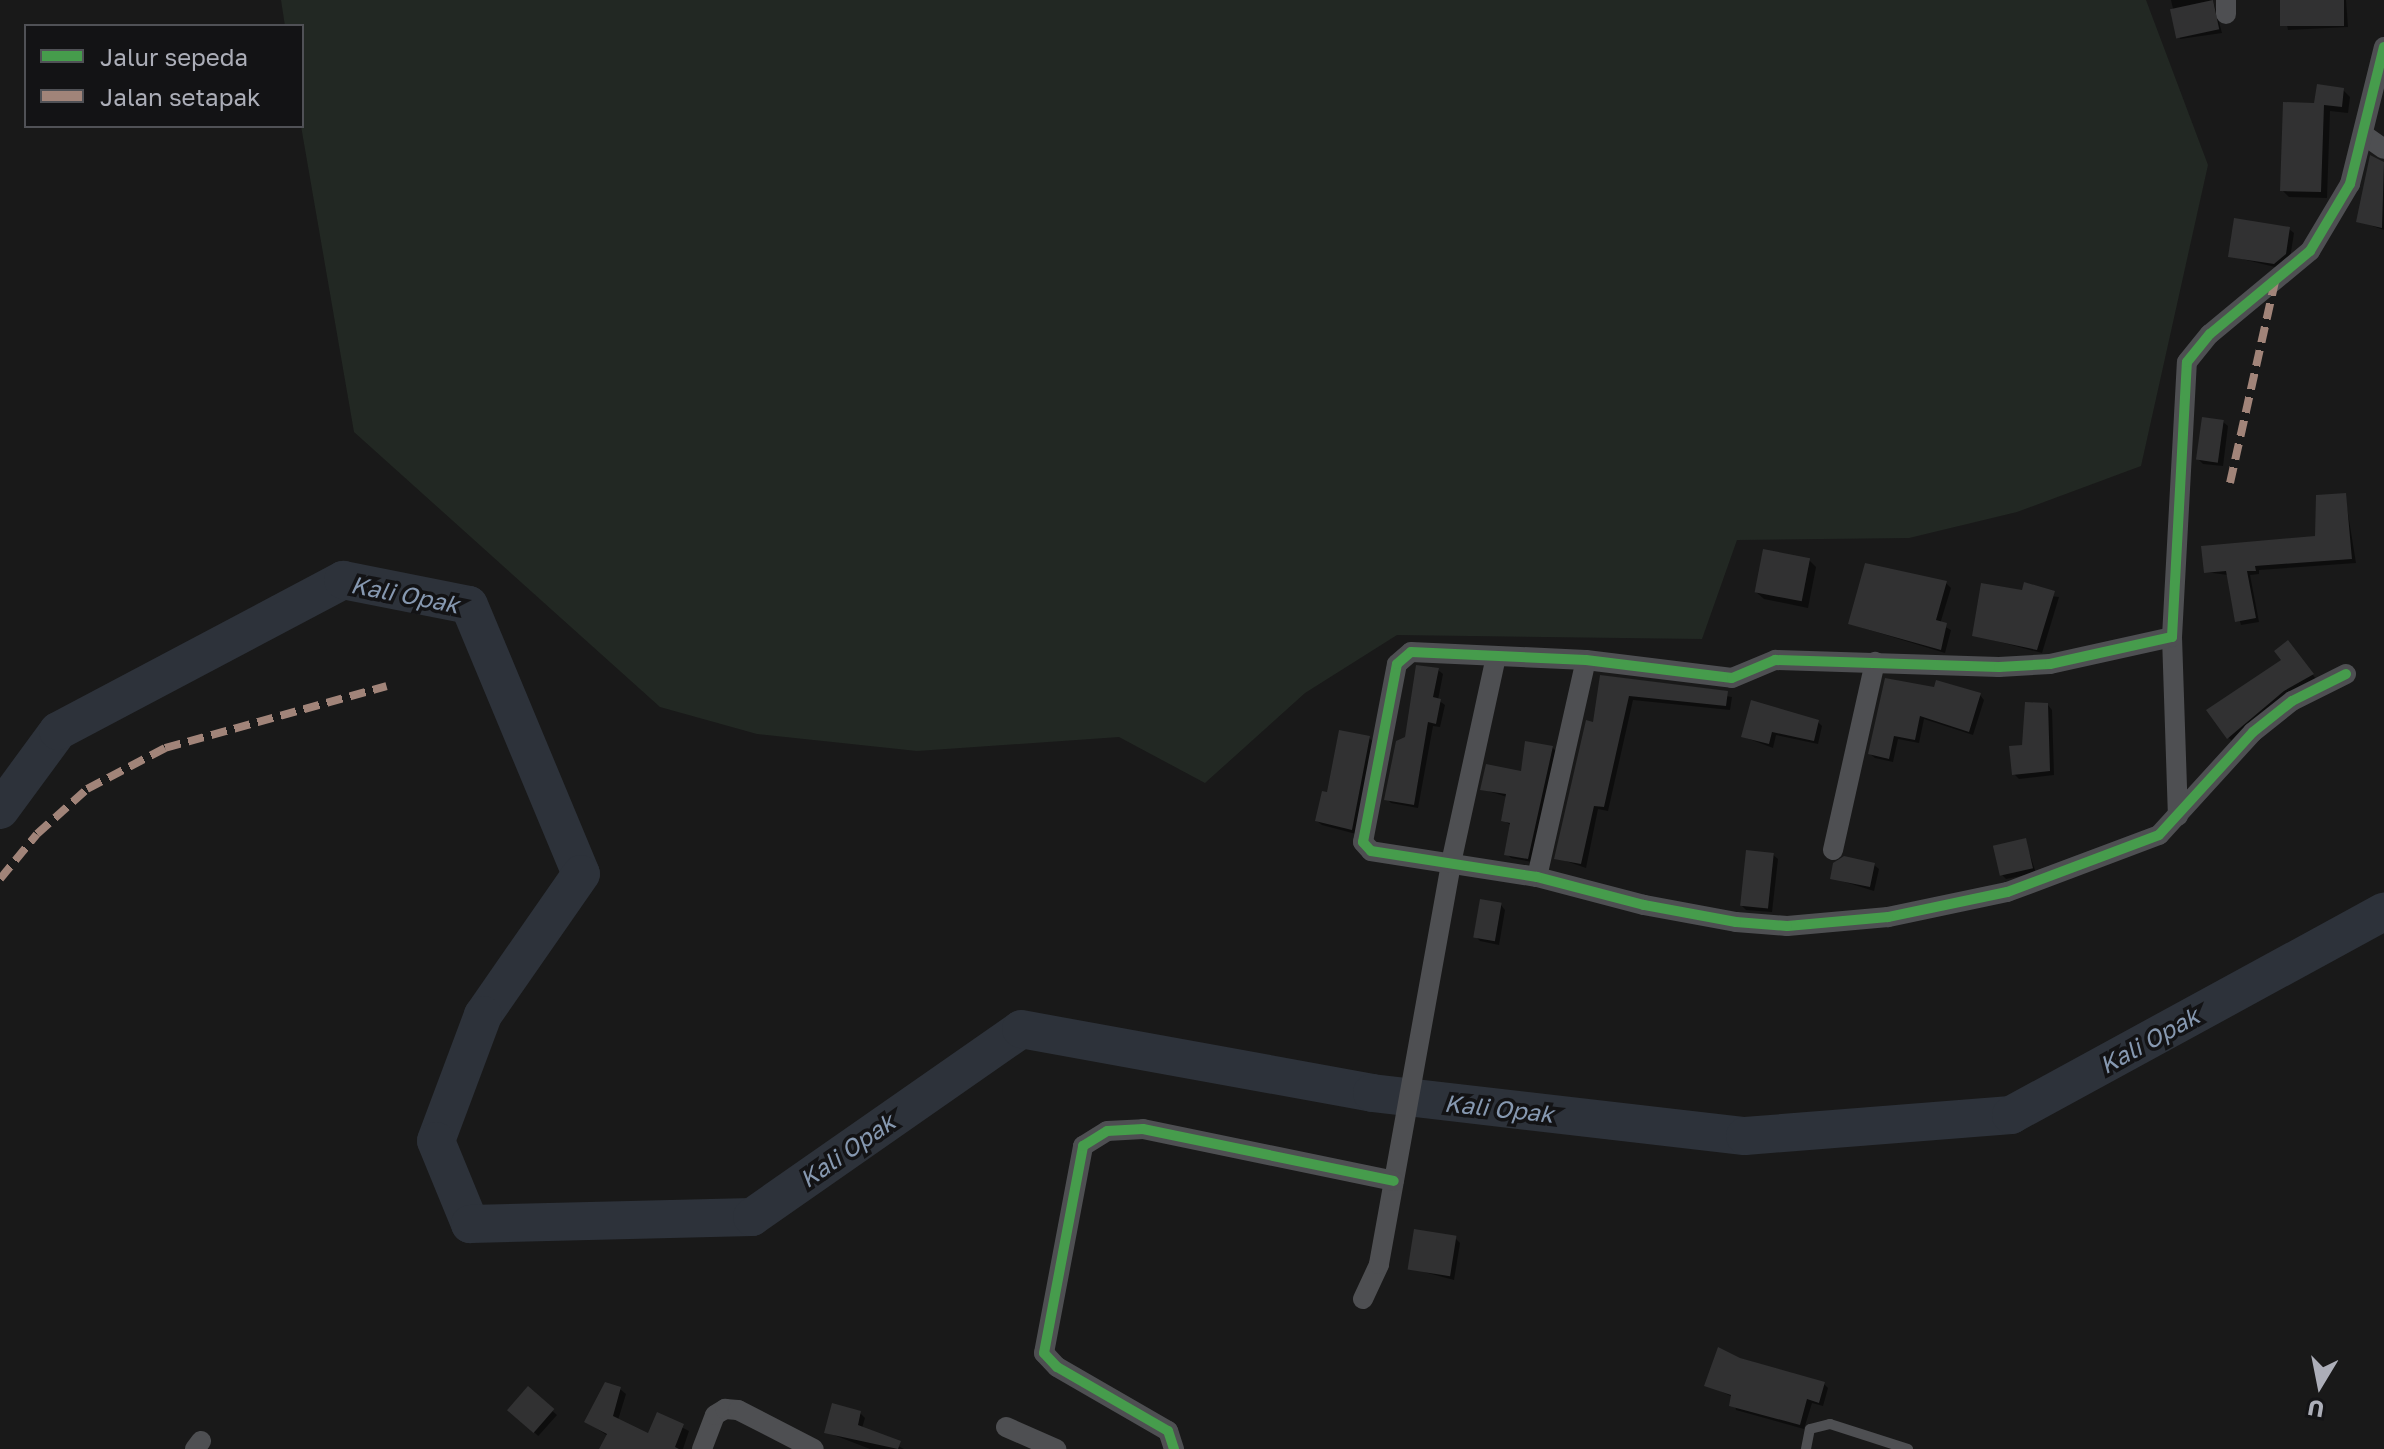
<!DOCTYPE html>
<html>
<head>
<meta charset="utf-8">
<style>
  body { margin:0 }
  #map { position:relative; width:2384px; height:1449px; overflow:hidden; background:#191919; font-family:"Golos Text",sans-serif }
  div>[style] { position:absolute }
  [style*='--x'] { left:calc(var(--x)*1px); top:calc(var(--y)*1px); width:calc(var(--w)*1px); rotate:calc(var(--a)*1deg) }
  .green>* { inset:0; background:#222823 }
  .shadow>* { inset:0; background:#0007; transform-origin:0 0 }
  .river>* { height:38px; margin:-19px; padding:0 19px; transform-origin:19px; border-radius:19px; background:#2d323a }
  .building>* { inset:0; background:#313132; transform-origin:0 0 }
  .service>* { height:10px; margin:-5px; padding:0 5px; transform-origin:5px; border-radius:5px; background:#4e4f52 }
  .minor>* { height:20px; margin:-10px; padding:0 10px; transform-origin:10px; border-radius:10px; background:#4e4f52 }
  .quiet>* { height:8px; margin-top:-4px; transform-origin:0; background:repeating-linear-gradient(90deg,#a18479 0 16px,transparent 0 24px) }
  .cycleway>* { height:10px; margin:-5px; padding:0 5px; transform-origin:5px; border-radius:5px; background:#469c4c }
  span { translate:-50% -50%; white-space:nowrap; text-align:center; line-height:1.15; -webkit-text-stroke:7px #131315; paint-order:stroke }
  .water-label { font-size:24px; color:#8698b0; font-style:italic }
  .legend { position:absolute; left:24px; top:24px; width:280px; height:104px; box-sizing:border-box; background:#131315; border:2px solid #505156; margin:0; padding:10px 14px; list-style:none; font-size:24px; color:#acaeb8 }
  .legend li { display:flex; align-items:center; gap:16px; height:40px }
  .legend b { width:40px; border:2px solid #505156 }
  .north { position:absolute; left:2280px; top:1345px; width:80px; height:80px; -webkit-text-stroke:6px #131315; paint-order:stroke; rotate:190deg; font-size:22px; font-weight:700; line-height:32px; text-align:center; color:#acaeb8 }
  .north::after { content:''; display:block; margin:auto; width:28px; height:36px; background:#acaeb8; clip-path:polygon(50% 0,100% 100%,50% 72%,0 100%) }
</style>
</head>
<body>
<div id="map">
  <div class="green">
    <i style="clip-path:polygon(281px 0,2146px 0,2208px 165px,2141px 466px,2017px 512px,1909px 538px,1737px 540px,1702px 639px,1397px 635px,1305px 693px,1205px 783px,1119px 737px,917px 751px,757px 734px,660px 707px,354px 432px,301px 126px,302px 26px,285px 26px)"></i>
  </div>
  <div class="shadow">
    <i style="clip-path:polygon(2171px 0,2213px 0,2222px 33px,2180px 39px)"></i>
    <i style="clip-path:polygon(2282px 0,2346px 0,2348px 27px,2288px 30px)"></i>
    <i style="clip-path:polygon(2343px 90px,2350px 97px,2348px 113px,2330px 111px,2327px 198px,2289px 197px,2282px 190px,2316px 105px)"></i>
    <i style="clip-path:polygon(2384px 163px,2384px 230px,2358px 221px)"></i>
    <i style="clip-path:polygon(2289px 229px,2294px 233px,2290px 258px,2279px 268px,2230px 256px)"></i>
    <i style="clip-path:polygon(2223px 422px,2228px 426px,2223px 466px,2203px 464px,2198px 459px)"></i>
    <i style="clip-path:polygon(2345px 495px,2356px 563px,2259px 570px,2259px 574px,2250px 575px,2259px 622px,2241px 625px,2228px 575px,2205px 572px,2316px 538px)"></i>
    <i style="clip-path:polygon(1809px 560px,1816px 567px,1808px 608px,1764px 599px,1756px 592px)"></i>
    <i style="clip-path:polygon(1946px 583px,1951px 588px,1940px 624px,1951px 630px,1945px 653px,1850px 624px)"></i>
    <i style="clip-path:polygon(2024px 593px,2059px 597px,2042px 653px,1974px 635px)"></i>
    <i style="clip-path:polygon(2292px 647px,2316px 679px,2233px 742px,2229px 738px)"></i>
    <i style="clip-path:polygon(1438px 670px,1443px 674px,1438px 700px,1445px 705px,1440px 727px,1433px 726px,1418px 808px,1391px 803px,1387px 799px,1407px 739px)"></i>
    <i style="clip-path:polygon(1602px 677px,1732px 697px,1730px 710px,1633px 700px,1608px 811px,1598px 809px,1586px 868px,1557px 858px,1594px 724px)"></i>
    <i style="clip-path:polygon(1886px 680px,1980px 695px,1984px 700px,1973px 735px,1924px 719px,1919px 743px,1898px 739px,1893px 762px,1875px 758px,1870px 754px)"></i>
    <i style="clip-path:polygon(2048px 705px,2052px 710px,2054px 775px,2019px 779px,2014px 774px,2024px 747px)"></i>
    <i style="clip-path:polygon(1818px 722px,1822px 726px,1818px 744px,1776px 735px,1773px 748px,1744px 737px)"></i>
    <i style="clip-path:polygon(1369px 738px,1374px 742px,1356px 834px,1322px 825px,1317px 821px,1329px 794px)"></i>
    <i style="clip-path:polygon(1552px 747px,1557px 752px,1532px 862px,1511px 858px,1507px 854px,1512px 826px,1503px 820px,1507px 797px,1482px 789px,1522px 773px)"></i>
    <i style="clip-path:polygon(2025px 840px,2036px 873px,2006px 879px,2002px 875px)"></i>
    <i style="clip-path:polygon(1773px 855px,1778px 859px,1772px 912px,1746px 910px,1741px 905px)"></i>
    <i style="clip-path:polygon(1874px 865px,1879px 869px,1874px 891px,1832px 878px)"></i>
    <i style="clip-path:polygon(1501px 905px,1505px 910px,1499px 945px,1480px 941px,1475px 936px)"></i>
    <i style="clip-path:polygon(1455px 1238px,1460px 1243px,1454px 1280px,1409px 1268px)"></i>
    <i style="clip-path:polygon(1739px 1360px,1824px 1384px,1828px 1388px,1823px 1406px,1812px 1403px,1804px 1429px,1736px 1410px,1733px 1397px,1707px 1385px)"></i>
    <i style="left:528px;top:1389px;width:39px;height:28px;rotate:42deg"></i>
    <i style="clip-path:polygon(620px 1389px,626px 1394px,618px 1420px,649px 1436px,658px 1415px,689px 1431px,683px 1449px,601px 1449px,608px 1436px,587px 1422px)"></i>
    <i style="clip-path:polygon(860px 1413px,865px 1418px,862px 1428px,904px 1449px,870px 1449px,826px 1432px)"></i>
  </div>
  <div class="river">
    <i style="--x:0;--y:810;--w:98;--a:-53.7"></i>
    <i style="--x:58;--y:731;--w:323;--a:-27.9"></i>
    <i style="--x:343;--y:580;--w:128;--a:11.2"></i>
    <i style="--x:469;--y:605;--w:291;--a:67.4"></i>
    <i style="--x:581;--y:874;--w:172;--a:124.8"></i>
    <i style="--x:483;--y:1015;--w:134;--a:110.5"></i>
    <i style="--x:436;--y:1141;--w:90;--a:67.7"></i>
    <i style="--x:470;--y:1224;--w:282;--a:-1.4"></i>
    <i style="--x:752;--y:1217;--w:328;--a:-34.9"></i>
    <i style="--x:1021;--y:1029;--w:357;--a:10.3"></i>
    <i style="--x:1372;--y:1093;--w:375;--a:6.6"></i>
    <i style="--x:1745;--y:1136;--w:267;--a:-4.5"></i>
    <i style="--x:2011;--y:1115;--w:425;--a:-28.6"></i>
  </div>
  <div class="building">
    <i style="left:2213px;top:0;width:30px;height:44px;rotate:78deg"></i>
    <i style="left:2280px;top:0;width:64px;height:26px"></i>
    <i style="clip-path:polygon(2317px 84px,2344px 88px,2342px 107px,2324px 105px,2321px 192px,2280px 191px,2283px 102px,2314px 103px)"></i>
    <i style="clip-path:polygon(2370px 155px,2384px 162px,2382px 228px,2356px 222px)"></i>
    <i style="clip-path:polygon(2234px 218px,2290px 227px,2286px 254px,2274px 264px,2228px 257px)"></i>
    <i style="left:2202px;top:417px;width:22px;height:43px;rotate:8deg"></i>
    <i style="clip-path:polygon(2346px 493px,2352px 559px,2255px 566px,2256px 571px,2247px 571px,2256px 618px,2235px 622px,2226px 571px,2204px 573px,2201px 546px,2315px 536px,2316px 495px)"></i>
    <i style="left:1763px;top:549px;width:48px;height:44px;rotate:11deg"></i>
    <i style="clip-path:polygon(1865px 563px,1947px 581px,1936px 620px,1947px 623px,1941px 650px,1848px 624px)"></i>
    <i style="clip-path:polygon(2024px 582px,2055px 591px,2037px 650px,1972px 636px,1981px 583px,2022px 590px)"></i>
    <i style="clip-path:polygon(2288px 640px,2314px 674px,2284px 691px,2227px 739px,2206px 710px,2281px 660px,2274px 651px)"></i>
    <i style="clip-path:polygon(1416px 665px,1439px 668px,1433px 697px,1441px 699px,1436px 724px,1428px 722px,1414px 805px,1384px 800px,1396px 741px,1405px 737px)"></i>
    <i style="clip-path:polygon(1600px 675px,1728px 691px,1726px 706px,1629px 696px,1604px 807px,1594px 806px,1581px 864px,1554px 859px,1586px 720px,1593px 722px)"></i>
    <i style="clip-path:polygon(1885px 678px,1934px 687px,1936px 680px,1981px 693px,1969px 732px,1920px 716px,1915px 740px,1894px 736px,1889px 759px,1868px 754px)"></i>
    <i style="clip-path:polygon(1751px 700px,1819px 720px,1814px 741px,1772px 732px,1769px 744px,1741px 737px)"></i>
    <i style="clip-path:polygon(2025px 702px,2048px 703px,2050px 771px,2012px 775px,2009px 746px,2022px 745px)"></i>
    <i style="clip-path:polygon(1339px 730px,1370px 736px,1352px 830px,1315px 821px,1322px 791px,1327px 792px)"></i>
    <i style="clip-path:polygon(1525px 741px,1553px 746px,1528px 859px,1504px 855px,1510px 823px,1501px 821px,1506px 794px,1480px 790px,1486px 764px,1521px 771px)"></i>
    <i style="left:2026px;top:838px;width:31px;height:34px;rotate:77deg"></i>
    <i style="left:1746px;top:850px;width:28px;height:56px;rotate:6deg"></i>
    <i style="clip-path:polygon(1844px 856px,1875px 863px,1870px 887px,1830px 879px,1833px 863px)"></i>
    <i style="left:1480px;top:899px;width:22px;height:39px;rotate:10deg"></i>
    <i style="left:1414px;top:1229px;width:43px;height:41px;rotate:9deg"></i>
    <i style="clip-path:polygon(1718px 1347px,1740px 1358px,1825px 1382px,1819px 1403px,1807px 1399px,1800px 1425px,1729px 1406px,1731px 1395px,1704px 1386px)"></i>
    <i style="clip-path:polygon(605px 1382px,621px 1387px,613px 1416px,648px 1433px,657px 1412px,684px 1424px,675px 1447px,679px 1449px,599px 1449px,607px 1434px,584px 1422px)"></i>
    <i style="left:528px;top:1386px;width:35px;height:32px;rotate:41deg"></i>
    <i style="clip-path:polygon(832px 1403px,861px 1411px,858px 1425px,901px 1441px,898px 1449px,824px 1433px)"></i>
  </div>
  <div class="service">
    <i style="--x:1806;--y:1449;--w:20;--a:-79"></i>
    <i style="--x:1810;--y:1429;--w:21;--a:-14"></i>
    <i style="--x:1830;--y:1424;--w:82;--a:17.8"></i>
  </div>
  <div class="minor">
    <i style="--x:2226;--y:0;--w:14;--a:90"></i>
    <i style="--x:2364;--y:135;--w:24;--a:35"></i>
    <i style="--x:2172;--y:637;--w:179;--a:88.1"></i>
    <i style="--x:2346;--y:674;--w:60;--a:153.4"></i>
    <i style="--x:2292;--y:701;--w:50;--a:141.5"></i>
    <i style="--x:2253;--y:732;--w:139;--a:132.4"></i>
    <i style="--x:2159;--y:835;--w:162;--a:159.4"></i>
    <i style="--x:2007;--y:892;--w:122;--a:168.1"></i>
    <i style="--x:1888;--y:917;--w:101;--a:174.9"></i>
    <i style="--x:1787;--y:926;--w:51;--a:-175.5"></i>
    <i style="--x:1736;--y:922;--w:94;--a:-169.5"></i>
    <i style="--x:1644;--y:905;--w:111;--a:-165.3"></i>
    <i style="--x:1537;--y:877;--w:168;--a:-171.1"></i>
    <i style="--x:1371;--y:851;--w:12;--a:-132"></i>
    <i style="--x:1363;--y:842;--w:181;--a:-79.2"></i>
    <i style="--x:1397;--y:664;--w:18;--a:-41"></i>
    <i style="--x:1411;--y:652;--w:175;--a:2.6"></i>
    <i style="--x:1586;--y:660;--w:147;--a:7"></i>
    <i style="--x:1732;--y:678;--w:47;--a:-22.7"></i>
    <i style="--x:1775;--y:660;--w:224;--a:1.8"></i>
    <i style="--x:1999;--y:667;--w:51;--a:-3.4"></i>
    <i style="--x:2050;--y:664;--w:125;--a:-12.5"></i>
    <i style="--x:2172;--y:637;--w:275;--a:-86.9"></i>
    <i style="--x:2187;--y:362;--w:36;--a:-51"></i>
    <i style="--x:2210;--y:334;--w:130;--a:-39.7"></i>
    <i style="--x:2310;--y:251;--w:78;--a:-59.2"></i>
    <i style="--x:2350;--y:184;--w:141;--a:-76.1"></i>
    <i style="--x:1833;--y:850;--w:193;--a:-77.4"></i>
    <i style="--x:1537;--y:877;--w:222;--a:-77.3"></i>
    <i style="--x:1363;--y:1299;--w:38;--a:-65"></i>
    <i style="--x:1379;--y:1264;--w:407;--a:-79.8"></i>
    <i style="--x:1451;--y:863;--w:211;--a:-77.7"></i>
    <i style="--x:1006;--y:1427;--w:55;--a:23.7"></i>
    <i style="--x:195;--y:1449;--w:10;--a:-53"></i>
    <i style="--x:702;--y:1449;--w:36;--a:-69"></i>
    <i style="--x:715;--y:1415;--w:12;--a:-31"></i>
    <i style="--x:725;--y:1409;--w:13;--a:4"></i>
    <i style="--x:738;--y:1410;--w:85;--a:27.2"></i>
    <i style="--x:1174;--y:1449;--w:19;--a:-108"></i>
    <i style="--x:1168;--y:1431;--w:128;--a:-150"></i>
    <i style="--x:1057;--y:1367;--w:19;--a:-133"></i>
    <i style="--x:1044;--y:1353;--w:211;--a:-79.3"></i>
    <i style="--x:1083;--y:1146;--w:28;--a:-32"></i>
    <i style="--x:1107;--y:1131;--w:36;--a:-3"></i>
    <i style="--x:1143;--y:1129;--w:256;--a:11.7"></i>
  </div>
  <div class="quiet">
    <i style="--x:2230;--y:483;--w:206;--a:-77.4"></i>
    <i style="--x:0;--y:879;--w:58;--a:-50.6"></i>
    <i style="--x:37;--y:834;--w:67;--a:-42"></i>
    <i style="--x:87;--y:789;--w:88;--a:-27.7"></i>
    <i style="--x:165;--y:748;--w:230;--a:-15.6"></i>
  </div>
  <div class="cycleway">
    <i style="--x:2346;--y:674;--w:60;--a:153.4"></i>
    <i style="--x:2292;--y:701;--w:50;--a:141.5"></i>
    <i style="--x:2253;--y:732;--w:139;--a:132.4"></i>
    <i style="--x:2159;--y:835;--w:162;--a:159.4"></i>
    <i style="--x:2007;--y:892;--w:122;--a:168.1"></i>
    <i style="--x:1888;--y:917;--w:101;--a:174.9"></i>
    <i style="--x:1787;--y:926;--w:51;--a:-175.5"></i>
    <i style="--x:1736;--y:922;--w:94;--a:-169.5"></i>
    <i style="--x:1644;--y:905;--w:111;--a:-165.3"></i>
    <i style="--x:1537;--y:877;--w:168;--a:-171.1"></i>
    <i style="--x:1371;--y:851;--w:12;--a:-132"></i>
    <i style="--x:1363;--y:842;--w:181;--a:-79.2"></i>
    <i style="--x:1397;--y:664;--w:18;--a:-41"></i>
    <i style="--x:1411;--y:652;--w:175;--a:2.6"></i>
    <i style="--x:1586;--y:660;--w:147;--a:7"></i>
    <i style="--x:1732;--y:678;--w:47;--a:-22.7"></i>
    <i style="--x:1775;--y:660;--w:224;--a:1.8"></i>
    <i style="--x:1999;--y:667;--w:51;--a:-3.4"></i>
    <i style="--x:2050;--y:664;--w:125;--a:-12.5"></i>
    <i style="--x:2172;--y:637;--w:275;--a:-86.9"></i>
    <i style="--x:2187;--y:362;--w:36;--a:-51"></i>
    <i style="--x:2210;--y:334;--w:130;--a:-39.7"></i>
    <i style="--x:2310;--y:251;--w:78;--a:-59.2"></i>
    <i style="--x:2350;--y:184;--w:141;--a:-76.1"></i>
    <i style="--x:1174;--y:1449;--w:19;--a:-108"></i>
    <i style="--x:1168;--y:1431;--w:128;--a:-150"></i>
    <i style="--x:1057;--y:1367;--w:19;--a:-133"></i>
    <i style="--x:1044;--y:1353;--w:211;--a:-79.3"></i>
    <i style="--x:1083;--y:1146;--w:28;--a:-32"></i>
    <i style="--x:1107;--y:1131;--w:36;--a:-3"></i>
    <i style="--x:1143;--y:1129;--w:256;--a:11.7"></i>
  </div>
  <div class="water-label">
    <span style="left:405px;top:594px;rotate:11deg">Kali Opak</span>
    <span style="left:2149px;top:1040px;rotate:-29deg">Kali Opak</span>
    <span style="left:1499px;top:1108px;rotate:6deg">Kali Opak</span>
    <span style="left:847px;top:1150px;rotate:-35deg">Kali Opak</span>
  </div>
  <ul class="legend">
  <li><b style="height:10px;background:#469c4c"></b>Jalur sepeda</li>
  <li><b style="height:10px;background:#a18479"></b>Jalan setapak</li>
  </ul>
  <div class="north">U</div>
</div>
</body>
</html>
